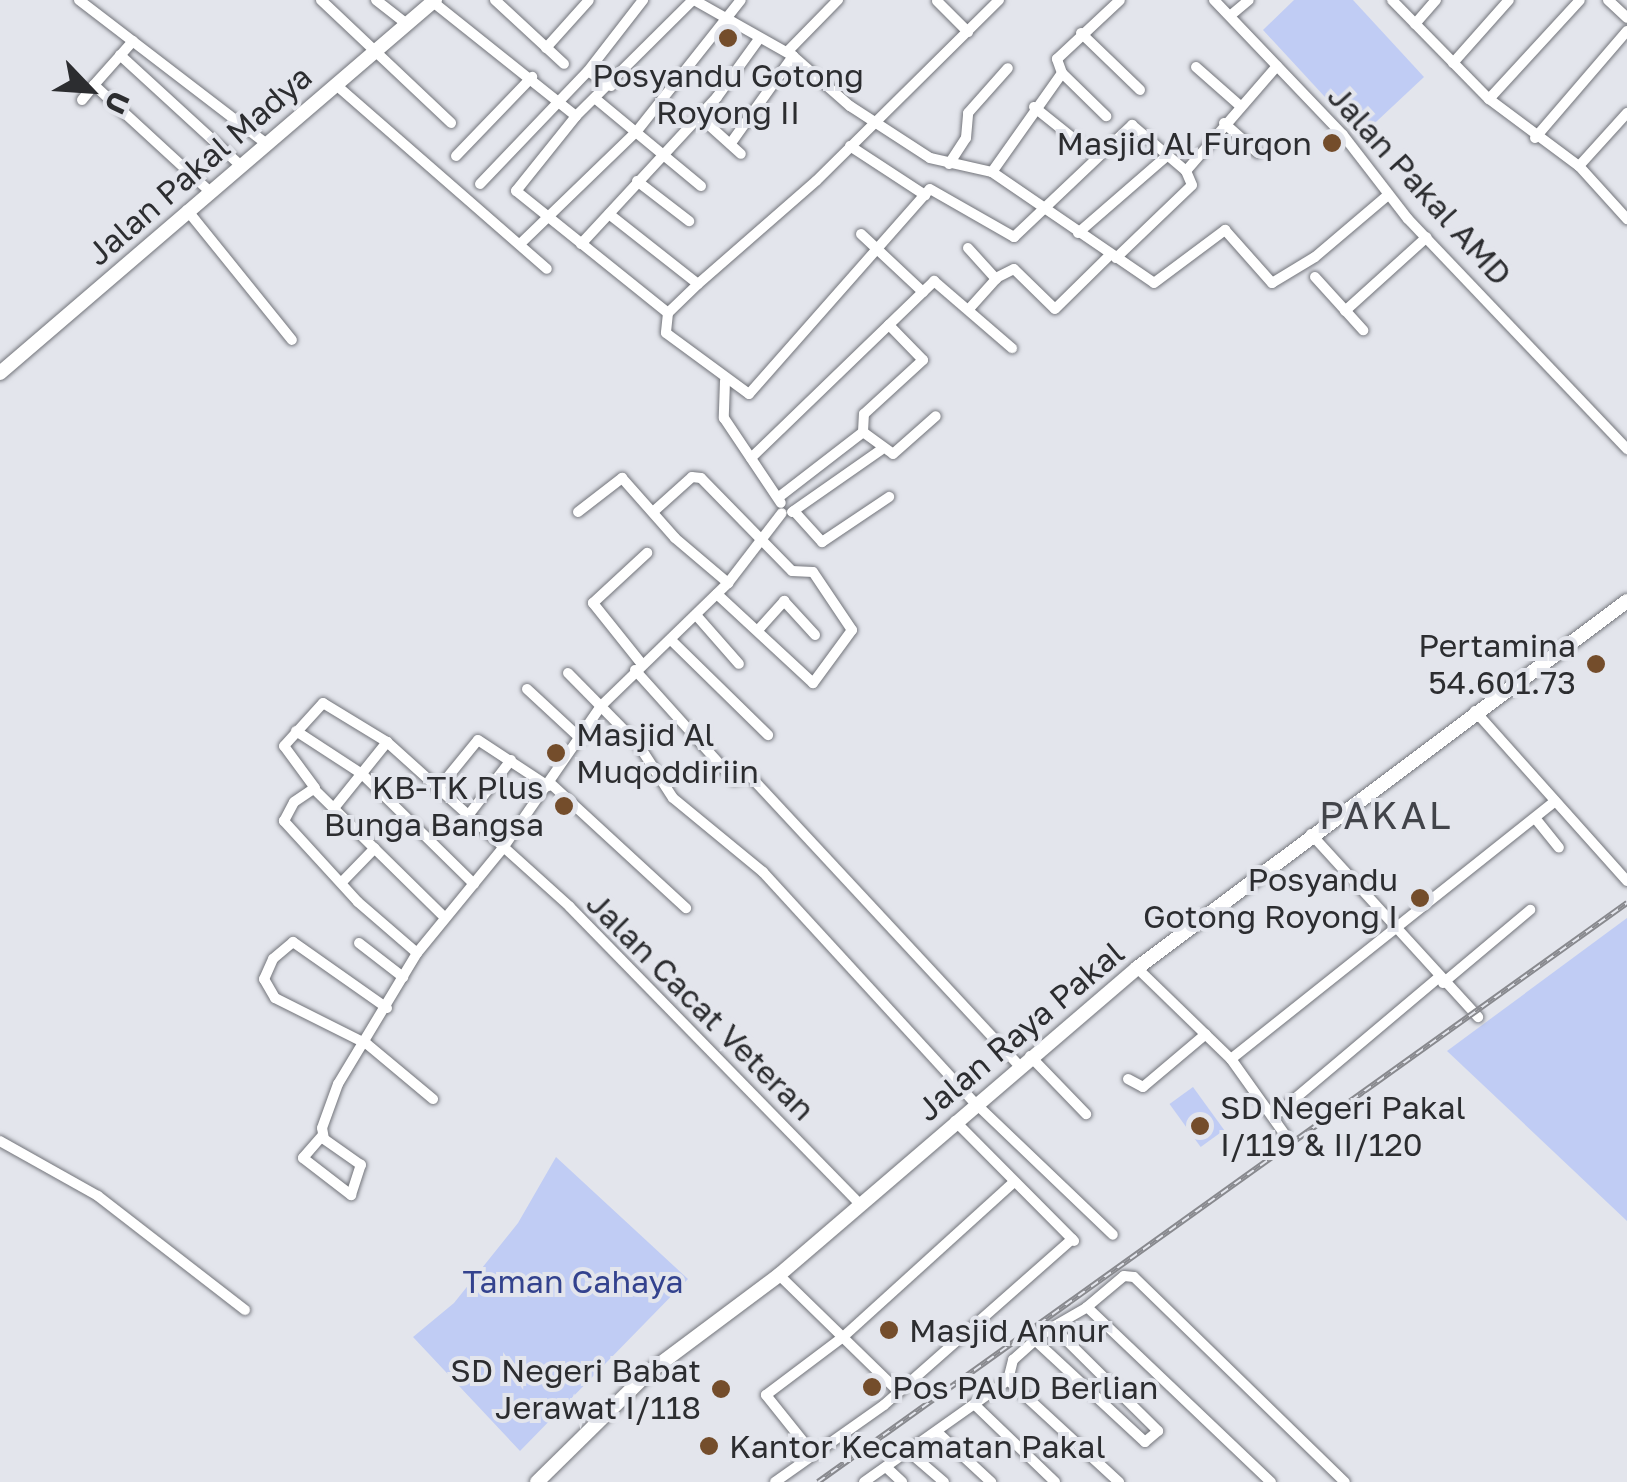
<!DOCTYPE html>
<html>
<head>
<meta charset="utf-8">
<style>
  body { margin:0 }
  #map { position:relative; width:1627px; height:1482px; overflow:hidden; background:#e3e5ec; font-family:"Golos Text",sans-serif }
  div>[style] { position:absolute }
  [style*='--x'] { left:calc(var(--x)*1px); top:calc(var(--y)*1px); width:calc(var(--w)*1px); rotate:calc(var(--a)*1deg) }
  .green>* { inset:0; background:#c0ccf4; transform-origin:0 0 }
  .roads { filter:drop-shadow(0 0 2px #72747a) drop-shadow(0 0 2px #72747a) }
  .street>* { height:10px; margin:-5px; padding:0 5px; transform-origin:5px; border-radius:5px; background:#fff }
  .secondary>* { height:14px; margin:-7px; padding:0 7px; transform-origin:7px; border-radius:7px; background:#fff }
  .rail>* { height:6px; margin-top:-3px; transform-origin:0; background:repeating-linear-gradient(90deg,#e3e5ec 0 8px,#88898e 0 16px); box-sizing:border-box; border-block:2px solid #88898e }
  .dots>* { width:28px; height:28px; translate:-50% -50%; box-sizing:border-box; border:5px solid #e3e5ec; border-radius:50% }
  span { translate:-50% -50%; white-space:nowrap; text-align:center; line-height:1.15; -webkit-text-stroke:8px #e3e5ec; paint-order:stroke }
  .poi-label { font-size:32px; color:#2c2d30 }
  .right { translate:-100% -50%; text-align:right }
  .left { translate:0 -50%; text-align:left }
  .street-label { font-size:32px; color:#2c2d30 }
  .park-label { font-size:32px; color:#33428e }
  .quarter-label { font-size:38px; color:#42444a; letter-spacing:2.5px }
  .north { position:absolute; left:40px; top:40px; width:100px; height:100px; -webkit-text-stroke:8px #e3e5ec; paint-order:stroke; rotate:115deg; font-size:28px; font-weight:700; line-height:40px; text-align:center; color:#2c2d30 }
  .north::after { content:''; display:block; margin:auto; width:35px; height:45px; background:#2c2d30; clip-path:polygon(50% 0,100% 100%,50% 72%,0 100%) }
</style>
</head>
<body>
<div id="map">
  <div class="green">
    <i style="clip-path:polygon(1294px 0,1353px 0,1424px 77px,1361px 136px,1263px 30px)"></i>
    <i style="clip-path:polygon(1627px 918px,1627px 1221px,1447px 1051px)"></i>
    <i style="left:1193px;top:1087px;width:53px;height:29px;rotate:54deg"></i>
    <i style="clip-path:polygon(556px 1157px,688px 1279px,520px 1451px,413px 1337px,454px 1303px,518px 1223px)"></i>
  </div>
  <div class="roads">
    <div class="street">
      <i style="--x:79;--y:0;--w:233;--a:37.5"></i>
      <i style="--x:321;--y:0;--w:179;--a:43.4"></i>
      <i style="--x:376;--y:0;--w:37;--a:38"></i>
      <i style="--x:495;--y:0;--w:94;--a:42.8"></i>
      <i style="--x:694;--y:0;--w:114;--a:29.5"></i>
      <i style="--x:793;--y:56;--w:76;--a:41.3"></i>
      <i style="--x:850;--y:106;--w:95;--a:33"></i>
      <i style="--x:930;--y:158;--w:64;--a:12.7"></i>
      <i style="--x:992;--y:172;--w:196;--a:34.4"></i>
      <i style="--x:1154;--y:283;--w:89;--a:-36.7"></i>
      <i style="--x:1225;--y:230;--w:71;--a:48.4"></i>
      <i style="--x:1272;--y:283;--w:50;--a:-31.2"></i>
      <i style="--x:1315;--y:257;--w:96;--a:-40.3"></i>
      <i style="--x:999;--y:0;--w:257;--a:135.3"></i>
      <i style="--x:816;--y:181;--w:157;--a:138.9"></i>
      <i style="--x:698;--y:284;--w:42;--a:136"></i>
      <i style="--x:668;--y:313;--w:20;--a:96"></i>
      <i style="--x:666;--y:333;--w:103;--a:36.3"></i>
      <i style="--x:749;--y:394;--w:273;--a:-48.6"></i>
      <i style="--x:930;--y:189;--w:97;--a:29.7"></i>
      <i style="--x:1014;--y:237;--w:163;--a:-43.5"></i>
      <i style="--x:1132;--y:125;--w:71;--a:40.4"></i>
      <i style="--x:1186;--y:171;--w:139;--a:-49.1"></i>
      <i style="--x:1214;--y:0;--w:187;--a:46.3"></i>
      <i style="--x:1343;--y:135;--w:106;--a:52.3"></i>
      <i style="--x:1408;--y:219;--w:318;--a:46.4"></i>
      <i style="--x:1392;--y:0;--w:139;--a:45.6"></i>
      <i style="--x:1489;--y:99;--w:112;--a:36.7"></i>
      <i style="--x:1579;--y:166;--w:72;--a:47.8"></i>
      <i style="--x:1608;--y:0;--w:26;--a:43"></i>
      <i style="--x:937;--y:1;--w:44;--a:45"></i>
      <i style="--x:433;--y:2;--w:183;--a:38.6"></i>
      <i style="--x:1231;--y:15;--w:23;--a:-40"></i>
      <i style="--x:1415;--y:24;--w:32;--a:-49"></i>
      <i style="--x:1081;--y:33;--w:82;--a:44"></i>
      <i style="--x:133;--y:41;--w:59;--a:131.6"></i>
      <i style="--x:94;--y:85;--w:155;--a:42.6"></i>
      <i style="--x:546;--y:48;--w:64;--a:-48.1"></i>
      <i style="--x:787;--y:52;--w:73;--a:-45.6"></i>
      <i style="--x:120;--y:55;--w:161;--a:42.5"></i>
      <i style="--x:1453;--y:63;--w:84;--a:-48.4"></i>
      <i style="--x:1196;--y:67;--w:56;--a:41.4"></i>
      <i style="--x:1062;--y:73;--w:62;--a:44.3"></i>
      <i style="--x:335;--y:84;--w:281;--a:41.1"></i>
      <i style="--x:611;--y:86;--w:27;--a:-147"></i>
      <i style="--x:588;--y:71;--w:90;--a:-52.2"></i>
      <i style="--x:1489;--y:99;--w:134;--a:-47.4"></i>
      <i style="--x:82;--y:100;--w:19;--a:-51"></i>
      <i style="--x:597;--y:100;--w:135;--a:39.6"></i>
      <i style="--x:1034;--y:107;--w:58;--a:38.7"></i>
      <i style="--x:700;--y:117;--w:55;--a:42.1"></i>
      <i style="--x:1224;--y:123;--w:45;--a:41.4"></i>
      <i style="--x:1535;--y:138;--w:141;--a:-49.3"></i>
      <i style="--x:731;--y:143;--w:107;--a:-54.5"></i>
      <i style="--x:850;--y:146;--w:90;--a:33.2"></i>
      <i style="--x:456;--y:156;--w:110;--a:-46.1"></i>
      <i style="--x:949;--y:164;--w:31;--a:-57"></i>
      <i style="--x:966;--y:138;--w:25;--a:-85"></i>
      <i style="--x:968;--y:113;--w:60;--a:-48.4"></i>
      <i style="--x:1579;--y:166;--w:72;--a:-47.8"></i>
      <i style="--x:992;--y:172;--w:121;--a:-54.7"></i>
      <i style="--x:1062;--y:73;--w:15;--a:-110"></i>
      <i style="--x:1057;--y:59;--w:86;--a:-43.1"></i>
      <i style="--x:637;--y:181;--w:66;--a:37.6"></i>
      <i style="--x:480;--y:184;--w:156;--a:-46.3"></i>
      <i style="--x:187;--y:210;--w:167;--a:51.1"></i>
      <i style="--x:609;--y:214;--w:113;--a:38.2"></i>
      <i style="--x:1078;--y:233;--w:119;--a:-40.9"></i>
      <i style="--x:861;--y:234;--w:85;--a:43.1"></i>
      <i style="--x:520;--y:244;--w:163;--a:-44"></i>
      <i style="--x:637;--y:131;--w:167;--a:-51.6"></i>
      <i style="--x:581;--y:244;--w:200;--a:-47.2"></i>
      <i style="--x:717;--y:97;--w:72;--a:-54.1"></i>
      <i style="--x:968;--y:248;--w:42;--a:47.9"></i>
      <i style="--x:996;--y:279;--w:38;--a:132"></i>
      <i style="--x:1116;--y:258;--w:105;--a:-43.8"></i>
      <i style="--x:1192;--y:185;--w:15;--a:-113"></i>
      <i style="--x:1315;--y:277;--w:72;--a:47.8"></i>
      <i style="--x:996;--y:278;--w:20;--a:-27"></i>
      <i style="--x:1014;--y:269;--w:57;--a:44.3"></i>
      <i style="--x:1055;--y:309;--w:77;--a:-44.5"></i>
      <i style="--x:1345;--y:311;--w:110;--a:-42.1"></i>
      <i style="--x:668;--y:313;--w:195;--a:-141.2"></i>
      <i style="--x:516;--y:191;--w:96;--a:-51.3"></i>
      <i style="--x:576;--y:116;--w:165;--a:-44.8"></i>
      <i style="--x:725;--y:381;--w:37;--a:92"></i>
      <i style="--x:724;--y:418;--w:102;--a:56.2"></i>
      <i style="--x:863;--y:432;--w:37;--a:36"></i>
      <i style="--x:893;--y:454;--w:57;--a:-41.5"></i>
      <i style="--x:751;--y:458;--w:255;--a:-44"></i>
      <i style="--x:934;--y:281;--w:103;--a:40.7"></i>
      <i style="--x:779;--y:497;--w:106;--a:-37.7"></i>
      <i style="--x:863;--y:432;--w:18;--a:-87"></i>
      <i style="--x:864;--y:414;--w:80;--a:-42.5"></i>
      <i style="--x:923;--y:360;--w:49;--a:-134.2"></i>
      <i style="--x:794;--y:511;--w:42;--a:47.9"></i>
      <i style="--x:822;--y:542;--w:81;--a:-33.9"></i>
      <i style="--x:578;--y:512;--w:56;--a:-37.7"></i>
      <i style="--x:622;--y:478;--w:80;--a:48.5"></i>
      <i style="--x:675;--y:538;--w:70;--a:40.3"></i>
      <i style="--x:653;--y:512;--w:52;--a:-41.9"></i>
      <i style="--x:692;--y:477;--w:9;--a:6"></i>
      <i style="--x:701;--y:478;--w:130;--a:45.6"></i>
      <i style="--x:792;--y:571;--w:21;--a:3"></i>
      <i style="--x:813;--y:572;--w:70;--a:56.1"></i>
      <i style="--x:852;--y:630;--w:66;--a:126.3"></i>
      <i style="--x:813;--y:683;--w:131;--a:-137.2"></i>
      <i style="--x:792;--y:512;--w:108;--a:-34.9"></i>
      <i style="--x:696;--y:615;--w:65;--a:48.7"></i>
      <i style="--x:759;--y:629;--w:38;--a:-48"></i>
      <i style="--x:784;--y:601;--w:46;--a:47.6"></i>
      <i style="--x:671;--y:640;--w:136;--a:44.4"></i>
      <i style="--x:641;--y:663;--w:77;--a:-128.7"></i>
      <i style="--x:593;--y:603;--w:74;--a:-42.8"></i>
      <i style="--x:635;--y:670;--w:148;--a:48"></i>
      <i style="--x:734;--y:780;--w:16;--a:-14"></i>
      <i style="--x:750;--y:776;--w:395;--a:47.1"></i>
      <i style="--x:568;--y:673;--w:100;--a:45.4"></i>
      <i style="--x:638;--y:744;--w:64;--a:57.1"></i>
      <i style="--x:673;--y:798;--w:117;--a:39.4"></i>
      <i style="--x:763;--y:872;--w:312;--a:47.5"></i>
      <i style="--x:974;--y:1102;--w:192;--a:43.7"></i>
      <i style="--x:527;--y:689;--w:74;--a:42.8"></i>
      <i style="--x:1475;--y:711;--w:228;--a:48.2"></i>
      <i style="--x:296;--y:731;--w:79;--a:33.1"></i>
      <i style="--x:362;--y:774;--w:157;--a:44.5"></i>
      <i style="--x:550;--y:783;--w:185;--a:42.6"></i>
      <i style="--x:438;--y:789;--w:63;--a:-50.8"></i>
      <i style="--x:478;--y:740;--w:84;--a:33.3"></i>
      <i style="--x:315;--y:790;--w:178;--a:44.5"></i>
      <i style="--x:334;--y:808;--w:85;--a:-51.2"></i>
      <i style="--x:467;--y:817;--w:72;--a:-52.3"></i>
      <i style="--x:1535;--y:818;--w:38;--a:51"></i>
      <i style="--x:1311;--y:834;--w:248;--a:47.6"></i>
      <i style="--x:342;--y:882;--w:47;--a:-45.9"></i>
      <i style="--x:359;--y:943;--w:56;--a:37.7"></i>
      <i style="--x:417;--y:953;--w:78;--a:-139.2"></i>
      <i style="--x:358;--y:902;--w:110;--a:-132.4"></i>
      <i style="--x:284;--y:821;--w:21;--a:-62"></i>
      <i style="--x:294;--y:802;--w:25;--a:-34"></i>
      <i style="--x:315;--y:788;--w:52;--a:-126.4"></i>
      <i style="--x:284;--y:746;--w:58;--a:-47.8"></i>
      <i style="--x:323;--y:703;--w:75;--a:31.4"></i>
      <i style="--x:387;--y:742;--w:246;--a:42"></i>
      <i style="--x:570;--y:907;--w:414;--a:45.7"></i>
      <i style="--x:1137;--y:968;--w:131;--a:44.1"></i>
      <i style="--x:1231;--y:1059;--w:95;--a:54.5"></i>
      <i style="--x:1443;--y:983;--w:114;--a:-40"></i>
      <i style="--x:387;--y:1008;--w:115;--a:-144.9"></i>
      <i style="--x:293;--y:942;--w:26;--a:140"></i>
      <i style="--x:273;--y:959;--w:22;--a:114"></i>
      <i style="--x:264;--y:979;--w:22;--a:60"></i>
      <i style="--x:275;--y:998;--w:103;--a:26.6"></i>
      <i style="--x:367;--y:1044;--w:86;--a:39.8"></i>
      <i style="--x:1030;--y:1056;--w:81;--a:46"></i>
      <i style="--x:1231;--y:1059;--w:414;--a:-38.5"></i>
      <i style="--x:1128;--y:1079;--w:17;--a:28"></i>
      <i style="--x:1143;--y:1087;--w:82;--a:-40.1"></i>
      <i style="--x:1273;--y:1117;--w:216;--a:-40.1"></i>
      <i style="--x:955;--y:1121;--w:169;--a:45.2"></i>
      <i style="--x:322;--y:1136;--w:29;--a:131"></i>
      <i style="--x:303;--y:1158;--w:61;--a:37.6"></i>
      <i style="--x:351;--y:1195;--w:32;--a:-72"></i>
      <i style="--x:361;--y:1165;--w:45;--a:-144.9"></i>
      <i style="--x:324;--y:1139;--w:11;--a:-100"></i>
      <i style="--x:322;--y:1128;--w:47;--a:-70"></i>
      <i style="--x:338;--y:1084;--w:153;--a:-58.9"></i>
      <i style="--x:417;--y:953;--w:136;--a:-50.7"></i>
      <i style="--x:503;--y:848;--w:173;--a:-55.4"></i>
      <i style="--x:601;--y:706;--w:177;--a:-44.1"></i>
      <i style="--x:728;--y:583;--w:88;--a:-52.4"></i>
      <i style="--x:0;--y:1141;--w:112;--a:29.3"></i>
      <i style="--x:98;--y:1196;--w:186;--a:37.8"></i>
      <i style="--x:779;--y:1275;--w:166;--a:44.3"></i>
      <i style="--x:1087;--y:1307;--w:48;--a:-40"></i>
      <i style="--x:1124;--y:1276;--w:10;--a:6"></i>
      <i style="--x:1134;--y:1277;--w:294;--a:44.2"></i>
      <i style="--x:1053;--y:1327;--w:39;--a:-30"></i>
      <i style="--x:1087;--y:1307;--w:254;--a:43.6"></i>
      <i style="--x:1008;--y:1380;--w:21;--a:-76"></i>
      <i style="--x:1013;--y:1360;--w:30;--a:-42"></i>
      <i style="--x:1035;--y:1340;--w:22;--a:-36"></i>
      <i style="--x:1053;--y:1327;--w:148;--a:44.7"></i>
      <i style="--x:1158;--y:1431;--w:17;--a:140"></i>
      <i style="--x:1145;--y:1442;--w:150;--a:-137.2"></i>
      <i style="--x:1008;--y:1380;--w:151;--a:42.6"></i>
      <i style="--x:975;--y:1405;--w:111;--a:43.9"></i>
      <i style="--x:937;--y:1432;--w:74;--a:42.8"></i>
      <i style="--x:909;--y:1452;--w:46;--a:40.6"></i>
      <i style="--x:814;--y:1455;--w:77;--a:-128.7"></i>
      <i style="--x:766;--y:1395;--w:96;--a:-37"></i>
      <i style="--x:843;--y:1337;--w:231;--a:-42.2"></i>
      <i style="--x:886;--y:1467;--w:22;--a:43"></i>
      <i style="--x:775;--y:1482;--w:133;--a:-35.2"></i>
      <i style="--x:884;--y:1405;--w:251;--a:-41.4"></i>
      <i style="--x:864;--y:1482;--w:176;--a:-35.3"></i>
    </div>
    <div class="secondary">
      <i style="--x:0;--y:373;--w:573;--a:-40.61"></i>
      <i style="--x:537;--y:1482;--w:156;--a:-44.5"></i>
      <i style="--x:648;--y:1373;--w:164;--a:-36.8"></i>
      <i style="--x:779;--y:1275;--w:472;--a:-40.6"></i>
      <i style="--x:1137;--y:968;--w:612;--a:-36.83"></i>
    </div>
  </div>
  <div class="rail">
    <i style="--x:818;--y:1482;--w:995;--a:-35.59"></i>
  </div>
  <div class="dots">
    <i style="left:728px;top:38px;background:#744d2b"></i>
    <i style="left:1332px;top:143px;background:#744d2b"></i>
    <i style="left:1596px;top:664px;background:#744d2b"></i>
    <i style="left:556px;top:753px;background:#744d2b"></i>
    <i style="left:564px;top:806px;background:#744d2b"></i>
    <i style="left:1420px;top:898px;background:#744d2b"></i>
    <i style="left:1200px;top:1126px;background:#744d2b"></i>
    <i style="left:889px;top:1330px;background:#744d2b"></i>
    <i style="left:872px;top:1387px;background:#744d2b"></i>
    <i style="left:721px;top:1389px;background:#744d2b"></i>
    <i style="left:709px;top:1446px;background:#744d2b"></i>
  </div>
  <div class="poi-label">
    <span style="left:728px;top:94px">Posyandu Gotong<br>Royong II</span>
    <span class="right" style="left:1312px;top:143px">Masjid Al Furqon</span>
    <span class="right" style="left:1576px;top:664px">Pertamina<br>54.601.73</span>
    <span class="left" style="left:576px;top:753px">Masjid Al<br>Muqoddiriin</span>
    <span class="right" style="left:544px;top:806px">KB-TK Plus<br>Bunga Bangsa</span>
    <span class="right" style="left:1398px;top:898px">Posyandu<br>Gotong Royong I</span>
    <span class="left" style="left:1220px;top:1126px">SD Negeri Pakal<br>I/119 &amp; II/120</span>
    <span class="left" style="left:909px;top:1330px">Masjid Annur</span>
    <span class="right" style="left:701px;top:1389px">SD Negeri Babat<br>Jerawat I/118</span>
    <span class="left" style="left:892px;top:1387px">Pos PAUD Berlian</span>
    <span class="left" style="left:729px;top:1446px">Kantor Kecamatan Pakal</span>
  </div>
  <div class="street-label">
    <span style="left:199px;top:165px;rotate:-41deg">Jalan Pakal Madya</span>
    <span style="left:1420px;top:185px;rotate:48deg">Jalan Pakal AMD</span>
    <span style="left:701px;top:1006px;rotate:45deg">Jalan Cacat Veteran</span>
    <span style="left:1020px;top:1031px;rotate:-40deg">Jalan Raya Pakal</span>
  </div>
  <div class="park-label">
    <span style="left:573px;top:1281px">Taman Cahaya</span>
  </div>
  <div class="quarter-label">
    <span style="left:1386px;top:815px">PAKAL</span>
  </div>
  <div class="north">U</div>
</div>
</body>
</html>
